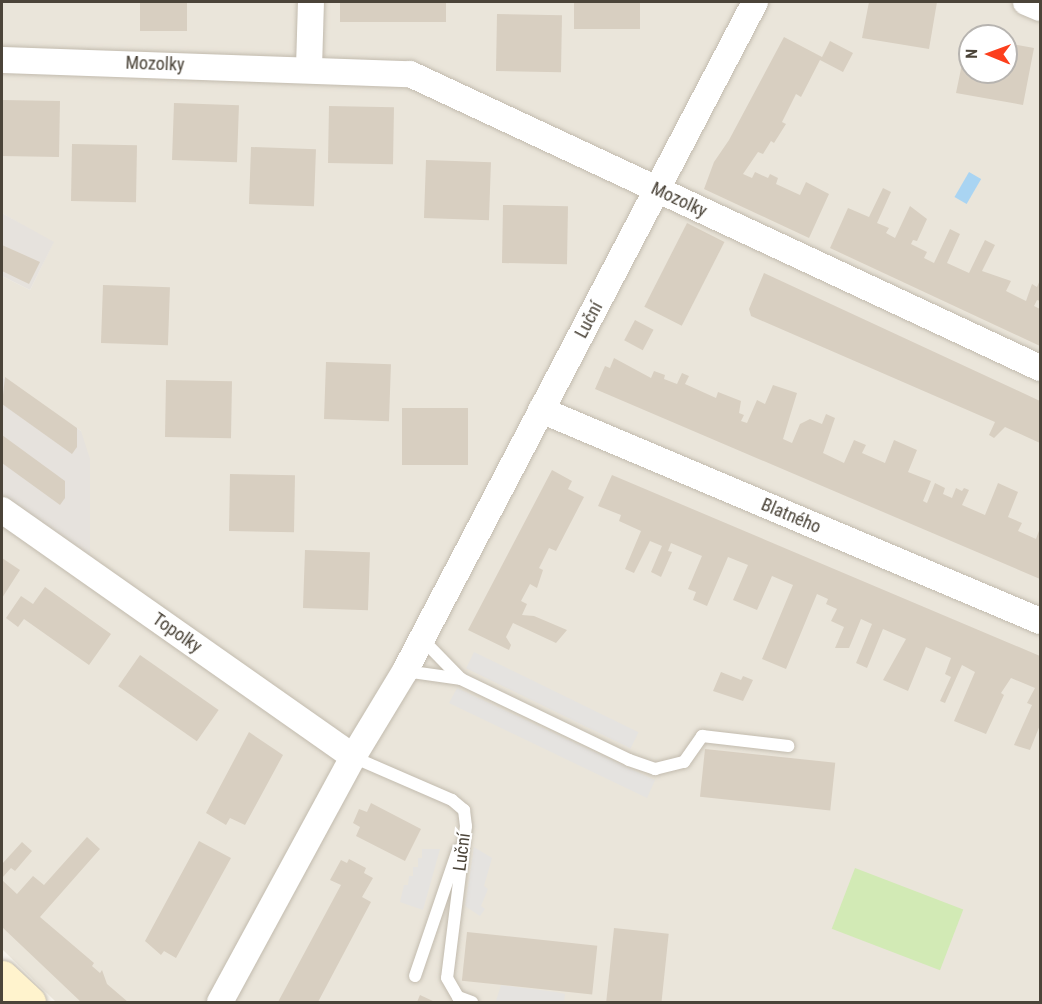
<!DOCTYPE html>
<html>
<head>
<meta charset="utf-8">
<style>
  body { margin:0 }
  #map { position:relative; width:1042px; height:1004px; overflow:hidden; background:#f6f3ec; font-family:"Roboto Condensed",sans-serif }
  div>[style] { position:absolute }
  [style*='--x'] { left:calc(var(--x)*1px); top:calc(var(--y)*1px); width:calc(var(--w)*1px); rotate:calc(var(--a)*1deg) }
  .residential>* { inset:0; background:#eae5da }
  .industrial>* { inset:0; background:#e6e2dd }
  .green>* { inset:0; background:#d2eab5; transform-origin:0 0 }
  .parking>* { inset:0; background:#e5e3e0; transform-origin:0 0 }
  .water>* { inset:0; background:#a9d4f2; transform-origin:0 0 }
  .building>* { inset:0; background:#d8cfc1; transform-origin:0 0 }
  .roads { filter:drop-shadow(0 0 2px #c2bbae) drop-shadow(0 0 2px #c2bbae) }
  .lane>* { height:12px; margin:-6px; padding:0 6px; transform-origin:6px; border-radius:6px; background:#fff }
  .street>* { height:26px; margin:-13px; padding:0 13px; transform-origin:13px; border-radius:13px; background:#fff }
  .secondary>* { height:33px; margin:-16.5px; padding:0 16.5px; transform-origin:16.5px; border-radius:16.5px; background:#fff3cd }
  span { translate:-50% -50%; white-space:nowrap; text-align:center; line-height:1.15; -webkit-text-stroke:4.5px #fff; paint-order:stroke }
  .street-label { font-size:18px; color:#4b4439 }
  .frame { position:absolute; inset:0; border:3px solid #4b4439; pointer-events:none }
  .north { position:absolute; left:958px; top:24px; width:60px; height:60px; box-sizing:border-box; background:#fff; border:2px solid #b7b4b0; border-radius:50%; rotate:271deg; font-size:16px; font-weight:700; line-height:24px; text-align:center; color:#4b4439 }
  .north::after { content:''; display:block; margin:auto; width:21px; height:27px; background:#fc3f1d; clip-path:polygon(50% 0,100% 100%,50% 72%,0 100%) }
</style>
</head>
<body>
<div id="map">
  <div class="residential">
    <i style="clip-path:polygon(evenodd,2px 2px,1040px 2px,1040px 1002px,56px 1002px,2px 949px,2px 494px,90px 556px,81px 431px,2px 377px,2px 276px,30px 290px,53px 243px,2px 213px,2px 2px,970px 36px,1006px 36px,1006px 72px,970px 72px,970px 36px)"></i>
  </div>
  <div class="industrial">
    <i style="clip-path:polygon(2px 213px,54px 242px,30px 290px,2px 276px)"></i>
    <i style="clip-path:polygon(2px 377px,81px 431px,90px 459px,90px 557px,2px 494px)"></i>
  </div>
  <div class="green">
    <i style="left:855px;top:868px;width:116px;height:65px;rotate:21deg"></i>
  </div>
  <div class="parking">
    <i style="left:474px;top:652px;width:183px;height:18px;rotate:26deg"></i>
    <i style="clip-path:polygon(457px 688px,655px 780px,647px 798px,449px 703px)"></i>
    <i style="clip-path:polygon(474px 847px,492px 858px,484px 886px,488px 889px,481px 906px,485px 909px,480px 916px,465px 906px)"></i>
    <i style="clip-path:polygon(422px 849px,440px 849px,423px 910px,400px 902px,404px 885px,408px 885px,409px 876px,413px 876px,413px 867px,418px 867px,418px 858px,422px 858px)"></i>
    <i style="clip-path:polygon(501px 985px,556px 992px,565px 994px,564px 1002px,499px 1002px,496px 1001px)"></i>
  </div>
  <div class="water">
    <i style="left:969px;top:172px;width:14px;height:29px;rotate:30deg"></i>
  </div>
  <div class="building">
    <i style="left:140px;top:2px;width:47px;height:29px"></i>
    <i style="left:340px;top:2px;width:106px;height:20px"></i>
    <i style="left:574px;top:2px;width:66px;height:27px"></i>
    <i style="clip-path:polygon(869px 2px,937px 2px,929px 49px,862px 38px)"></i>
    <i style="left:497px;top:14px;width:65px;height:57px;rotate:1deg"></i>
    <i style="clip-path:polygon(968px 35px,970px 72px,1006px 72px,1006px 43px,1034px 48px,1023px 105px,956px 93px)"></i>
    <i style="clip-path:polygon(784px 37px,822px 57px,830px 41px,853px 53px,843px 72px,820px 60px,801px 97px,796px 94px,782px 122px,786px 124px,774px 143px,771px 141px,763px 154px,758px 152px,743px 174px,752px 178px,755px 172px,768px 178px,770px 174px,778px 178px,776px 184px,800px 195px,806px 182px,829px 194px,809px 238px,704px 189px,714px 162px,729px 140px)"></i>
    <i style="left:2px;top:100px;width:58px;height:56px;rotate:1deg"></i>
    <i style="left:174px;top:103px;width:65px;height:57px;rotate:2deg"></i>
    <i style="left:329px;top:106px;width:65px;height:57px;rotate:1deg"></i>
    <i style="left:72px;top:144px;width:65px;height:57px;rotate:1deg"></i>
    <i style="left:251px;top:147px;width:65px;height:57px;rotate:2deg"></i>
    <i style="left:426px;top:160px;width:65px;height:58px;rotate:2deg"></i>
    <i style="clip-path:polygon(883px 188px,891px 192px,877px 223px,889px 228px,886px 233px,895px 238px,910px 206px,927px 219px,917px 241px,913px 240px,911px 244px,927px 252px,924px 258px,934px 263px,950px 229px,960px 234px,947px 263px,969px 273px,985px 240px,995px 245px,982px 271px,1011px 281px,1006px 291px,1026px 301px,1032px 284px,1037px 287px,1040px 280px,1040px 301px,1037px 300px,1034px 306px,1040px 309px,1040px 346px,830px 248px,848px 208px,869px 217px)"></i>
    <i style="left:503px;top:205px;width:65px;height:58px;rotate:1deg"></i>
    <i style="left:687px;top:223px;width:42px;height:94px;rotate:27deg"></i>
    <i style="clip-path:polygon(2px 245px,40px 262px,29px 284px,2px 271px)"></i>
    <i style="clip-path:polygon(764px 273px,1040px 401px,1040px 443px,1005px 427px,994px 438px,989px 435px,995px 422px,751px 316px,749px 309px)"></i>
    <i style="left:103px;top:285px;width:67px;height:58px;rotate:2deg"></i>
    <i style="left:635px;top:320px;width:21px;height:23px;rotate:28deg"></i>
    <i style="clip-path:polygon(614px 358px,651px 378px,654px 371px,665px 375px,664px 379px,677px 384px,682px 373px,689px 376px,685px 384px,716px 398px,718px 392px,741px 401px,739px 413px,744px 415px,741px 421px,747px 423px,757px 400px,765px 404px,773px 385px,797px 393px,783px 439px,792px 443px,800px 424px,810px 419px,822px 424px,826px 414px,835px 418px,823px 453px,844px 463px,854px 440px,866px 445px,862px 453px,885px 463px,894px 440px,917px 450px,908px 472px,931px 481px,923px 501px,927px 503px,935px 483px,945px 488px,943px 494px,952px 498px,956px 488px,962px 491px,964px 488px,969px 490px,962px 505px,985px 515px,998px 483px,1018px 492px,1008px 517px,1022px 523px,1018px 531px,1036px 539px,1040px 528px,1040px 579px,595px 389px,605px 366px,610px 368px)"></i>
    <i style="left:326px;top:362px;width:65px;height:57px;rotate:2deg"></i>
    <i style="clip-path:polygon(5px 377px,77px 428px,77px 447px,72px 454px,2px 404px)"></i>
    <i style="left:166px;top:380px;width:66px;height:57px;rotate:1deg"></i>
    <i style="left:402px;top:408px;width:66px;height:57px"></i>
    <i style="clip-path:polygon(2px 435px,65px 481px,65px 498px,60px 505px,2px 463px)"></i>
    <i style="clip-path:polygon(552px 470px,572px 481px,568px 489px,584px 497px,556px 551px,549px 548px,539px 568px,543px 570px,537px 588px,530px 584px,521px 601px,527px 604px,522px 615px,534px 616px,567px 630px,556px 643px,513px 623px,506px 637px,511px 645px,509px 650px,468px 630px)"></i>
    <i style="left:230px;top:474px;width:65px;height:57px;rotate:1deg"></i>
    <i style="clip-path:polygon(612px 475px,1040px 656px,1040px 725px,1030px 750px,1014px 745px,1032px 705px,1027px 703px,1035px 688px,1011px 678px,1001px 693px,1004px 695px,986px 734px,954px 721px,975px 672px,962px 665px,945px 703px,940px 701px,951px 677px,945px 674px,951px 658px,926px 647px,908px 691px,883px 680px,906px 639px,883px 629px,867px 668px,856px 663px,872px 624px,861px 619px,849px 648px,835px 648px,844px 627px,831px 621px,837px 609px,826px 604px,828px 599px,817px 594px,786px 669px,762px 659px,793px 585px,772px 576px,757px 610px,733px 600px,748px 565px,728px 557px,707px 606px,693px 600px,696px 592px,688px 589px,702px 556px,671px 543px,668px 551px,672px 552px,661px 577px,651px 572px,662px 546px,650px 541px,634px 573px,625px 569px,641px 531px,619px 521px,621px 515px,598px 506px)"></i>
    <i style="left:305px;top:550px;width:65px;height:58px;rotate:2deg"></i>
    <i style="clip-path:polygon(2px 558px,20px 570px,2px 598px)"></i>
    <i style="clip-path:polygon(45px 587px,111px 634px,89px 665px,24px 619px,18px 627px,6px 618px,21px 596px,33px 604px)"></i>
    <i style="left:140px;top:655px;width:96px;height:38px;rotate:35deg"></i>
    <i style="clip-path:polygon(721px 672px,741px 680px,743px 676px,753px 680px,743px 701px,713px 691px)"></i>
    <i style="clip-path:polygon(249px 732px,283px 755px,245px 825px,230px 818px,226px 825px,206px 813px)"></i>
    <i style="left:705px;top:749px;width:131px;height:48px;rotate:6deg"></i>
    <i style="clip-path:polygon(371px 803px,421px 829px,405px 861px,356px 836px,360px 827px,353px 823px,359px 809px,367px 812px)"></i>
    <i style="clip-path:polygon(87px 837px,100px 849px,40px 917px,94px 963px,92px 966px,100px 973px,102px 970px,107px 984px,128px 1002px,81px 1002px,2px 927px,2px 880px,17px 894px,33px 876px,44px 885px)"></i>
    <i style="clip-path:polygon(199px 841px,231px 858px,176px 958px,164px 951px,161px 955px,145px 941px)"></i>
    <i style="clip-path:polygon(22px 842px,32px 851px,15px 871px,11px 868px,2px 878px,2px 864px)"></i>
    <i style="clip-path:polygon(349px 859px,366px 868px,364px 873px,373px 878px,362px 897px,371px 902px,318px 1002px,278px 1002px,341px 885px,330px 880px,341px 860px,347px 863px)"></i>
    <i style="left:614px;top:928px;width:55px;height:75px;rotate:6deg"></i>
    <i style="left:467px;top:932px;width:131px;height:49px;rotate:6deg"></i>
    <i style="clip-path:polygon(420px 995px,435px 1002px,417px 1002px)"></i>
  </div>
  <div class="roads">
    <div class="lane">
      <i style="--x:421;--y:638;--w:57;--a:45.7"></i>
      <i style="--x:405;--y:671;--w:57;--a:8.1"></i>
      <i style="--x:461;--y:679;--w:187;--a:25.7"></i>
      <i style="--x:629;--y:760;--w:28;--a:19"></i>
      <i style="--x:655;--y:769;--w:30;--a:-14"></i>
      <i style="--x:684;--y:762;--w:32;--a:-55"></i>
      <i style="--x:702;--y:736;--w:87;--a:6.6"></i>
      <i style="--x:353;--y:757;--w:108;--a:23.5"></i>
      <i style="--x:452;--y:800;--w:16;--a:40"></i>
      <i style="--x:464;--y:810;--w:16;--a:83"></i>
      <i style="--x:466;--y:826;--w:153;--a:97.1"></i>
      <i style="--x:447;--y:978;--w:22;--a:60"></i>
      <i style="--x:458;--y:997;--w:15;--a:20"></i>
      <i style="--x:415;--y:976;--w:133;--a:-71.2"></i>
    </div>
    <div class="street">
      <i style="--x:1026;--y:2;--w:15;--a:23"></i>
      <i style="--x:2;--y:60;--w:408;--a:2"></i>
      <i style="--x:410;--y:74;--w:695;--a:25.02"></i>
      <i style="--x:309;--y:68;--w:66;--a:-88.3"></i>
      <i style="--x:541;--y:410;--w:542;--a:22.92"></i>
      <i style="--x:2;--y:510;--w:429;--a:35.1"></i>
      <i style="--x:220;--y:1002;--w:279;--a:-61.5"></i>
      <i style="--x:353;--y:757;--w:100;--a:-58.8"></i>
      <i style="--x:405;--y:671;--w:755;--a:-62.38"></i>
    </div>
    <div class="secondary">
      <i style="--x:2;--y:977;--w:37;--a:43"></i>
    </div>
  </div>
  <div class="street-label">
    <span style="left:155px;top:64px;rotate:2deg">Mozolky</span>
    <span style="left:679px;top:200px;rotate:25deg">Mozolky</span>
    <span style="left:589px;top:320px;rotate:-62deg">Luční</span>
    <span style="left:791px;top:516px;rotate:23deg">Blatného</span>
    <span style="left:177px;top:633px;rotate:35deg">Topolky</span>
    <span style="left:462px;top:852px;rotate:-83deg">Luční</span>
  </div>
  <div class="frame"></div>
  <div class="north">N</div>
</div>
</body>
</html>
